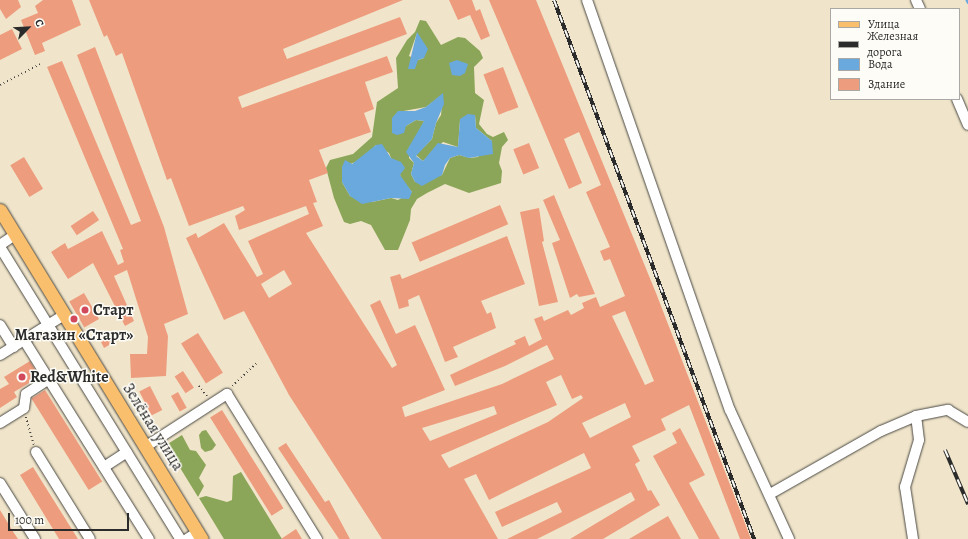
<!DOCTYPE html>
<html>
<head>
<meta charset="utf-8">
<style>
  body { margin:0 }
  #map { position:relative; width:968px; height:539px; overflow:hidden; background:#f0e5ca; font-family:Alegreya,serif }
  div>[style] { position:absolute }
  [style*='--x'] { left:calc(var(--x)*1px); top:calc(var(--y)*1px); width:calc(var(--w)*1px); rotate:calc(var(--a)*1deg) }
  .forest>* { inset:0; background:#8ba659 }
  .water>* { inset:0; background:#6aa9dd }
  .stream>* { height:2.5px; margin:-1.25px; padding:0 1.25px; transform-origin:1.25px; border-radius:1.25px; background:#6aa9dd }
  .building>* { inset:0; background:#ee9c7e; transform-origin:0 0 }
  .path>* { height:1.5px; margin-top:-0.75px; transform-origin:0; background:repeating-linear-gradient(90deg,#494743 0 1px,transparent 0 4px) }
  .roads { filter:drop-shadow(0 0 1px #494743) drop-shadow(0 0 1px #494743) }
  .minor>* { height:10px; margin:-5px; padding:0 5px; transform-origin:5px; border-radius:5px; background:#fff }
  .major>* { height:13px; margin:-6.5px; padding:0 6.5px; transform-origin:6.5px; border-radius:6.5px; background:#f9bf6c }
  .rail>* { height:4px; margin-top:-2px; transform-origin:0; background:repeating-linear-gradient(90deg,#fdfcf7 0 8px,#2b2b2b 0 16px); box-sizing:border-box; border-block:1px solid #2b2b2b }
  .dots>* { width:11px; height:11px; translate:-50% -50%; box-sizing:border-box; border:2px solid #fdfcf7; border-radius:50% }
  span { translate:-50% -50%; white-space:nowrap; text-align:center; line-height:1.15; -webkit-text-stroke:3px #fdfcf7; paint-order:stroke }
  .poi-label { font-size:16px; color:#2b2b2b; font-weight:700 }
  .left { translate:0 -50%; text-align:left }
  .street-label { font-size:16px; color:#2b2b2b }
  .legend { position:absolute; left:830px; top:8px; width:130px; height:92px; box-sizing:border-box; background:#fdfcf7; border:1px solid #a9a8a5; margin:0; padding:5px 7px; list-style:none; font-size:12px; color:#2b2b2b }
  .legend li { display:flex; align-items:center; gap:8px; height:20px }
  .legend b { width:20px; border:1px solid #a9a8a5 }
  .north { position:absolute; left:8px; top:8px; width:40px; height:40px; -webkit-text-stroke:3px #fdfcf7; paint-order:stroke; rotate:66deg; font-size:11px; font-weight:700; line-height:16px; text-align:center; color:#2b2b2b }
  .north::after { content:''; display:block; margin:auto; width:14px; height:18px; background:#2b2b2b; clip-path:polygon(50% 0,100% 100%,50% 72%,0 100%) }
  .scale { position:absolute; left:8px; top:513px; width:121px; height:18px; box-sizing:border-box; border:2px solid #2b2b2b; border-top:0; padding-left:5px; font-size:12px; line-height:14px; white-space:nowrap; color:#2b2b2b; -webkit-text-stroke:3px #fdfcf7; paint-order:stroke }
</style>
</head>
<body>
<div id="map">
  <div class="forest">
    <i style="clip-path:polygon(evenodd,420px 20px,426px 21px,441px 45px,458px 37px,465px 38px,480px 51px,483px 58px,474px 67px,475px 93px,484px 100px,479px 124px,487px 134px,493px 137px,504px 132px,508px 140px,502px 147px,499px 163px,502px 171px,501px 183px,469px 193px,445px 184px,427px 193px,417px 199px,411px 209px,410px 220px,398px 250px,385px 250px,371px 225px,361px 221px,350px 224px,344px 222px,334px 198px,326px 168px,330px 160px,353px 154px,372px 137px,377px 102px,398px 88px,396px 58px,407px 40px,415px 32px,420px 20px,417px 33px,423px 43px,424px 58px,418px 60px,409px 56px,417px 33px,420px 20px,443px 94px,441px 115px,436px 123px,432px 139px,416px 155px,423px 161px,443px 142px,458px 147px,460px 120px,475px 115px,476px 128px,492px 141px,478px 157px,470px 158px,459px 155px,450px 158px,442px 175px,415px 182px,411px 174px,414px 163px,409px 158px,409px 147px,417px 138px,424px 121px,416px 120px,406px 126px,398px 112px,426px 107px,443px 94px,420px 20px,376px 145px,389px 153px,391px 158px,395px 162px,402px 180px,412px 192px,398px 200px,391px 198px,372px 202px,350px 196px,342px 182px,342px 167px,361px 160px,376px 145px)"></i>
    <i style="clip-path:polygon(206px 430px,216px 445px,212px 450px,205px 452px,201px 448px,199px 435px,202px 431px)"></i>
    <i style="clip-path:polygon(182px 435px,190px 450px,196px 451px,206px 465px,199px 478px,204px 486px,198px 497px,166px 445px)"></i>
    <i style="clip-path:polygon(241px 472px,282px 539px,224px 539px,199px 498px,206px 496px,227px 502px,232px 500px,233px 476px)"></i>
  </div>
  <div class="water">
    <i style="clip-path:polygon(417px 32px,428px 49px,424px 58px,418px 60px,415px 69px,408px 69px)"></i>
    <i style="clip-path:polygon(457px 60px,468px 64px,465px 73px,460px 76px,452px 75px,449px 63px)"></i>
    <i style="clip-path:polygon(443px 93px,444px 104px,436px 123px,432px 139px,416px 156px,423px 161px,438px 143px,458px 147px,460px 119px,468px 114px,475px 115px,476px 128px,492px 141px,493px 154px,469px 158px,459px 155px,450px 158px,445px 165px,442px 175px,422px 186px,415px 182px,411px 174px,414px 163px,406px 152px,424px 121px,416px 120px,406px 126px,404px 133px,397px 135px,392px 133px,392px 118px,398px 111px,415px 111px,426px 107px)"></i>
    <i style="clip-path:polygon(382px 144px,391px 158px,401px 162px,405px 168px,400px 175px,412px 192px,409px 199px,391px 198px,362px 204px,350px 196px,342px 182px,342px 167px,345px 160px,352px 164px,376px 145px)"></i>
  </div>
  <div class="stream">
    <i style="--x:967;--y:0;--w:2;--a:63"></i>
  </div>
  <div class="building">
    <i style="clip-path:polygon(0 0,18px 0,21px 7px,6px 19px,0 9px)"></i>
    <i style="clip-path:polygon(43px 0,72px 0,81px 25px,42px 43px,45px 51px,35px 55px,21px 20px,38px 13px,35px 6px)"></i>
    <i style="clip-path:polygon(evenodd,89px 0,403px 0,283px 49px,287px 59px,400px 17px,407px 34px,238px 97px,242px 108px,387px 56px,393px 72px,365px 82px,374px 109px,364px 113px,371px 132px,319px 150px,328px 173px,309px 180px,317px 202px,313px 203px,323px 226px,306px 233px,392px 368px,397px 365px,370px 305px,380px 300px,396px 334px,415px 325px,445px 390px,402px 407px,405px 417px,502px 384px,554px 359px,547px 345px,505px 366px,455px 386px,450px 375px,516px 344px,514px 341px,525px 336px,529px 346px,542px 339px,534px 319px,542px 316px,544px 321px,568px 310px,571px 315px,584px 308px,582px 303px,596px 297px,600px 307px,625px 296px,610px 259px,604px 261px,600px 251px,610px 247px,586px 192px,601px 185px,579px 132px,564px 139px,582px 183px,569px 189px,489px 0,536px 0,656px 293px,751px 539px,740px 539px,689px 405px,661px 419px,666px 430px,632px 446px,640px 461px,635px 464px,648px 491px,651px 490px,660px 505px,603px 539px,570px 539px,635px 500px,631px 492px,537px 539px,507px 539px,562px 512px,557px 502px,502px 527px,495px 512px,591px 468px,584px 453px,489px 500px,476px 474px,464px 479px,498px 539px,382px 539px,289px 395px,244px 311px,224px 320px,186px 238px,196px 233px,198px 238px,224px 223px,257px 277px,263px 274px,248px 241px,309px 214px,306px 206px,239px 230px,235px 216px,245px 210px,243px 206px,189px 226px,171px 178px,167px 180px,122px 53px,116px 56px,107px 35px,104px 37px,89px 0,284px 270px,292px 284px,269px 298px,261px 284px,284px 270px,89px 0,625px 311px,654px 381px,645px 385px,612px 316px,625px 311px,89px 0,561px 375px,572px 399px,581px 395px,583px 398px,548px 422px,449px 468px,441px 455px,557px 405px,546px 382px,561px 375px,89px 0,625px 403px,631px 417px,590px 438px,582px 423px,625px 403px,89px 0,494px 406px,497px 414px,430px 441px,422px 428px,494px 406px)"></i>
    <i style="clip-path:polygon(449px 0,472px 0,476px 11px,480px 9px,490px 36px,481px 40px,470px 15px,458px 20px)"></i>
    <i style="clip-path:polygon(12px 29px,22px 49px,0 60px,0 35px)"></i>
    <i style="clip-path:polygon(95px 47px,164px 227px,188px 314px,164px 324px,168px 336px,166px 376px,131px 378px,130px 354px,147px 354px,148px 337px,127px 270px,114px 276px,134px 321px,125px 326px,93px 263px,68px 279px,51px 252px,65px 243px,68px 249px,102px 231px,118px 265px,124px 262px,120px 250px,123px 249px,47px 67px,62px 61px,131px 225px,141px 221px,77px 55px)"></i>
    <i style="left:503px;top:67px;width:43px;height:21px;rotate:69deg"></i>
    <i style="left:529px;top:143px;width:27px;height:17px;rotate:68deg"></i>
    <i style="left:24px;top:157px;width:37px;height:16px;rotate:59deg"></i>
    <i style="clip-path:polygon(554px 195px,595px 294px,579px 297px,577px 294px,570px 298px,552px 243px,560px 240px,543px 200px)"></i>
    <i style="left:500px;top:205px;width:21px;height:96px;rotate:67deg"></i>
    <i style="clip-path:polygon(539px 208px,544px 241px,542px 242px,558px 302px,539px 306px,520px 212px)"></i>
    <i style="left:93px;top:211px;width:11px;height:27px;rotate:56deg"></i>
    <i style="clip-path:polygon(507px 236px,525px 284px,481px 301px,487px 314px,491px 312px,496px 328px,453px 347px,458px 357px,445px 362px,419px 295px,408px 300px,409px 306px,399px 309px,390px 277px,400px 274px,402px 279px)"></i>
    <i style="left:84px;top:293px;width:30px;height:17px;rotate:60deg"></i>
    <i style="left:198px;top:333px;width:47px;height:20px;rotate:58deg"></i>
    <i style="clip-path:polygon(112px 334px,116px 341px,104px 348px,101px 342px)"></i>
    <i style="clip-path:polygon(30px 361px,39px 377px,14px 392px,17px 397px,0 408px,0 389px,9px 384px,4px 377px)"></i>
    <i style="left:183px;top:371px;width:20px;height:10px;rotate:57deg"></i>
    <i style="left:150px;top:386px;width:27px;height:12px;rotate:63deg"></i>
    <i style="left:45px;top:390px;width:108px;height:16px;rotate:58deg"></i>
    <i style="left:178px;top:392px;width:18px;height:8px;rotate:61deg"></i>
    <i style="left:222px;top:410px;width:116px;height:14px;rotate:58deg"></i>
    <i style="clip-path:polygon(680px 428px,705px 475px,689px 483px,720px 539px,699px 539px,653px 456px,677px 443px,672px 433px)"></i>
    <i style="clip-path:polygon(286px 443px,325px 502px,329px 500px,350px 539px,339px 539px,278px 448px)"></i>
    <i style="clip-path:polygon(33px 467px,41px 480px,78px 539px,59px 539px,20px 475px)"></i>
    <i style="clip-path:polygon(0 510px,14px 533px,18px 539px,0 539px)"></i>
    <i style="clip-path:polygon(668px 516px,681px 539px,629px 539px)"></i>
    <i style="clip-path:polygon(296px 529px,302px 539px,281px 539px)"></i>
  </div>
  <div class="path">
    <i style="--x:0;--y:85;--w:45;--a:-27.7"></i>
    <i style="--x:199;--y:386;--w:13;--a:51"></i>
    <i style="--x:232;--y:386;--w:33;--a:-43"></i>
    <i style="--x:26;--y:417;--w:29;--a:74"></i>
  </div>
  <div class="roads">
    <div class="minor">
      <i style="--x:587;--y:0;--w:434;--a:70.8"></i>
      <i style="--x:730;--y:410;--w:142;--a:65.4"></i>
      <i style="--x:916;--y:0;--w:10;--a:66"></i>
      <i style="--x:957;--y:99;--w:28;--a:67"></i>
      <i style="--x:0;--y:245;--w:18;--a:-34"></i>
      <i style="--x:0;--y:247;--w:343;--a:58.3"></i>
      <i style="--x:0;--y:325;--w:26;--a:58"></i>
      <i style="--x:24;--y:340;--w:235;--a:57.9"></i>
      <i style="--x:0;--y:355;--w:75;--a:-32"></i>
      <i style="--x:0;--y:423;--w:28;--a:-32"></i>
      <i style="--x:24;--y:408;--w:14;--a:-82"></i>
      <i style="--x:26;--y:394;--w:27;--a:-33"></i>
      <i style="--x:145;--y:447;--w:98;--a:-32.9"></i>
      <i style="--x:227;--y:394;--w:171;--a:58.2"></i>
      <i style="--x:36;--y:452;--w:102;--a:58.2"></i>
      <i style="--x:104;--y:467;--w:27;--a:-33"></i>
      <i style="--x:0;--y:483;--w:66;--a:58"></i>
      <i style="--x:770;--y:494;--w:128;--a:-29.6"></i>
      <i style="--x:881;--y:431;--w:38;--a:-23"></i>
      <i style="--x:916;--y:416;--w:33;--a:-11"></i>
      <i style="--x:948;--y:410;--w:23;--a:31"></i>
      <i style="--x:187;--y:539;--w:13;--a:-32"></i>
      <i style="--x:913;--y:539;--w:53;--a:-98.7"></i>
      <i style="--x:905;--y:487;--w:49;--a:-73.4"></i>
      <i style="--x:919;--y:440;--w:24;--a:-97"></i>
    </div>
    <div class="major">
      <i style="--x:0;--y:210;--w:386;--a:58.5"></i>
    </div>
  </div>
  <div class="rail">
    <i style="--x:554;--y:0;--w:575;--a:69.64"></i>
    <i style="--x:945;--y:450;--w:59;--a:66.9"></i>
  </div>
  <div class="dots">
    <i style="left:85px;top:310px;background:#d1495b"></i>
    <i style="left:74px;top:319px;background:#d1495b"></i>
    <i style="left:22px;top:377px;background:#d1495b"></i>
  </div>
  <div class="poi-label">
    <span class="left" style="left:93px;top:310px">Старт</span>
    <span style="left:74px;top:335px">Магазин «Старт»</span>
    <span class="left" style="left:30px;top:377px">Red&amp;White</span>
  </div>
  <div class="street-label">
    <span style="left:153px;top:427px;rotate:58deg">Зелёная улица</span>
  </div>
  <ul class="legend">
  <li><b style="height:5px;background:#f9bf6c"></b>Улица</li>
  <li><b style="height:5px;background:#2b2b2b"></b>Железная дорога</li>
  <li><b style="height:11px;background:#6aa9dd"></b>Вода</li>
  <li><b style="height:11px;background:#ee9c7e"></b>Здание</li>
  </ul>
  <div class="north">С</div>
  <div class="scale">100 m</div>
</div>
</body>
</html>
